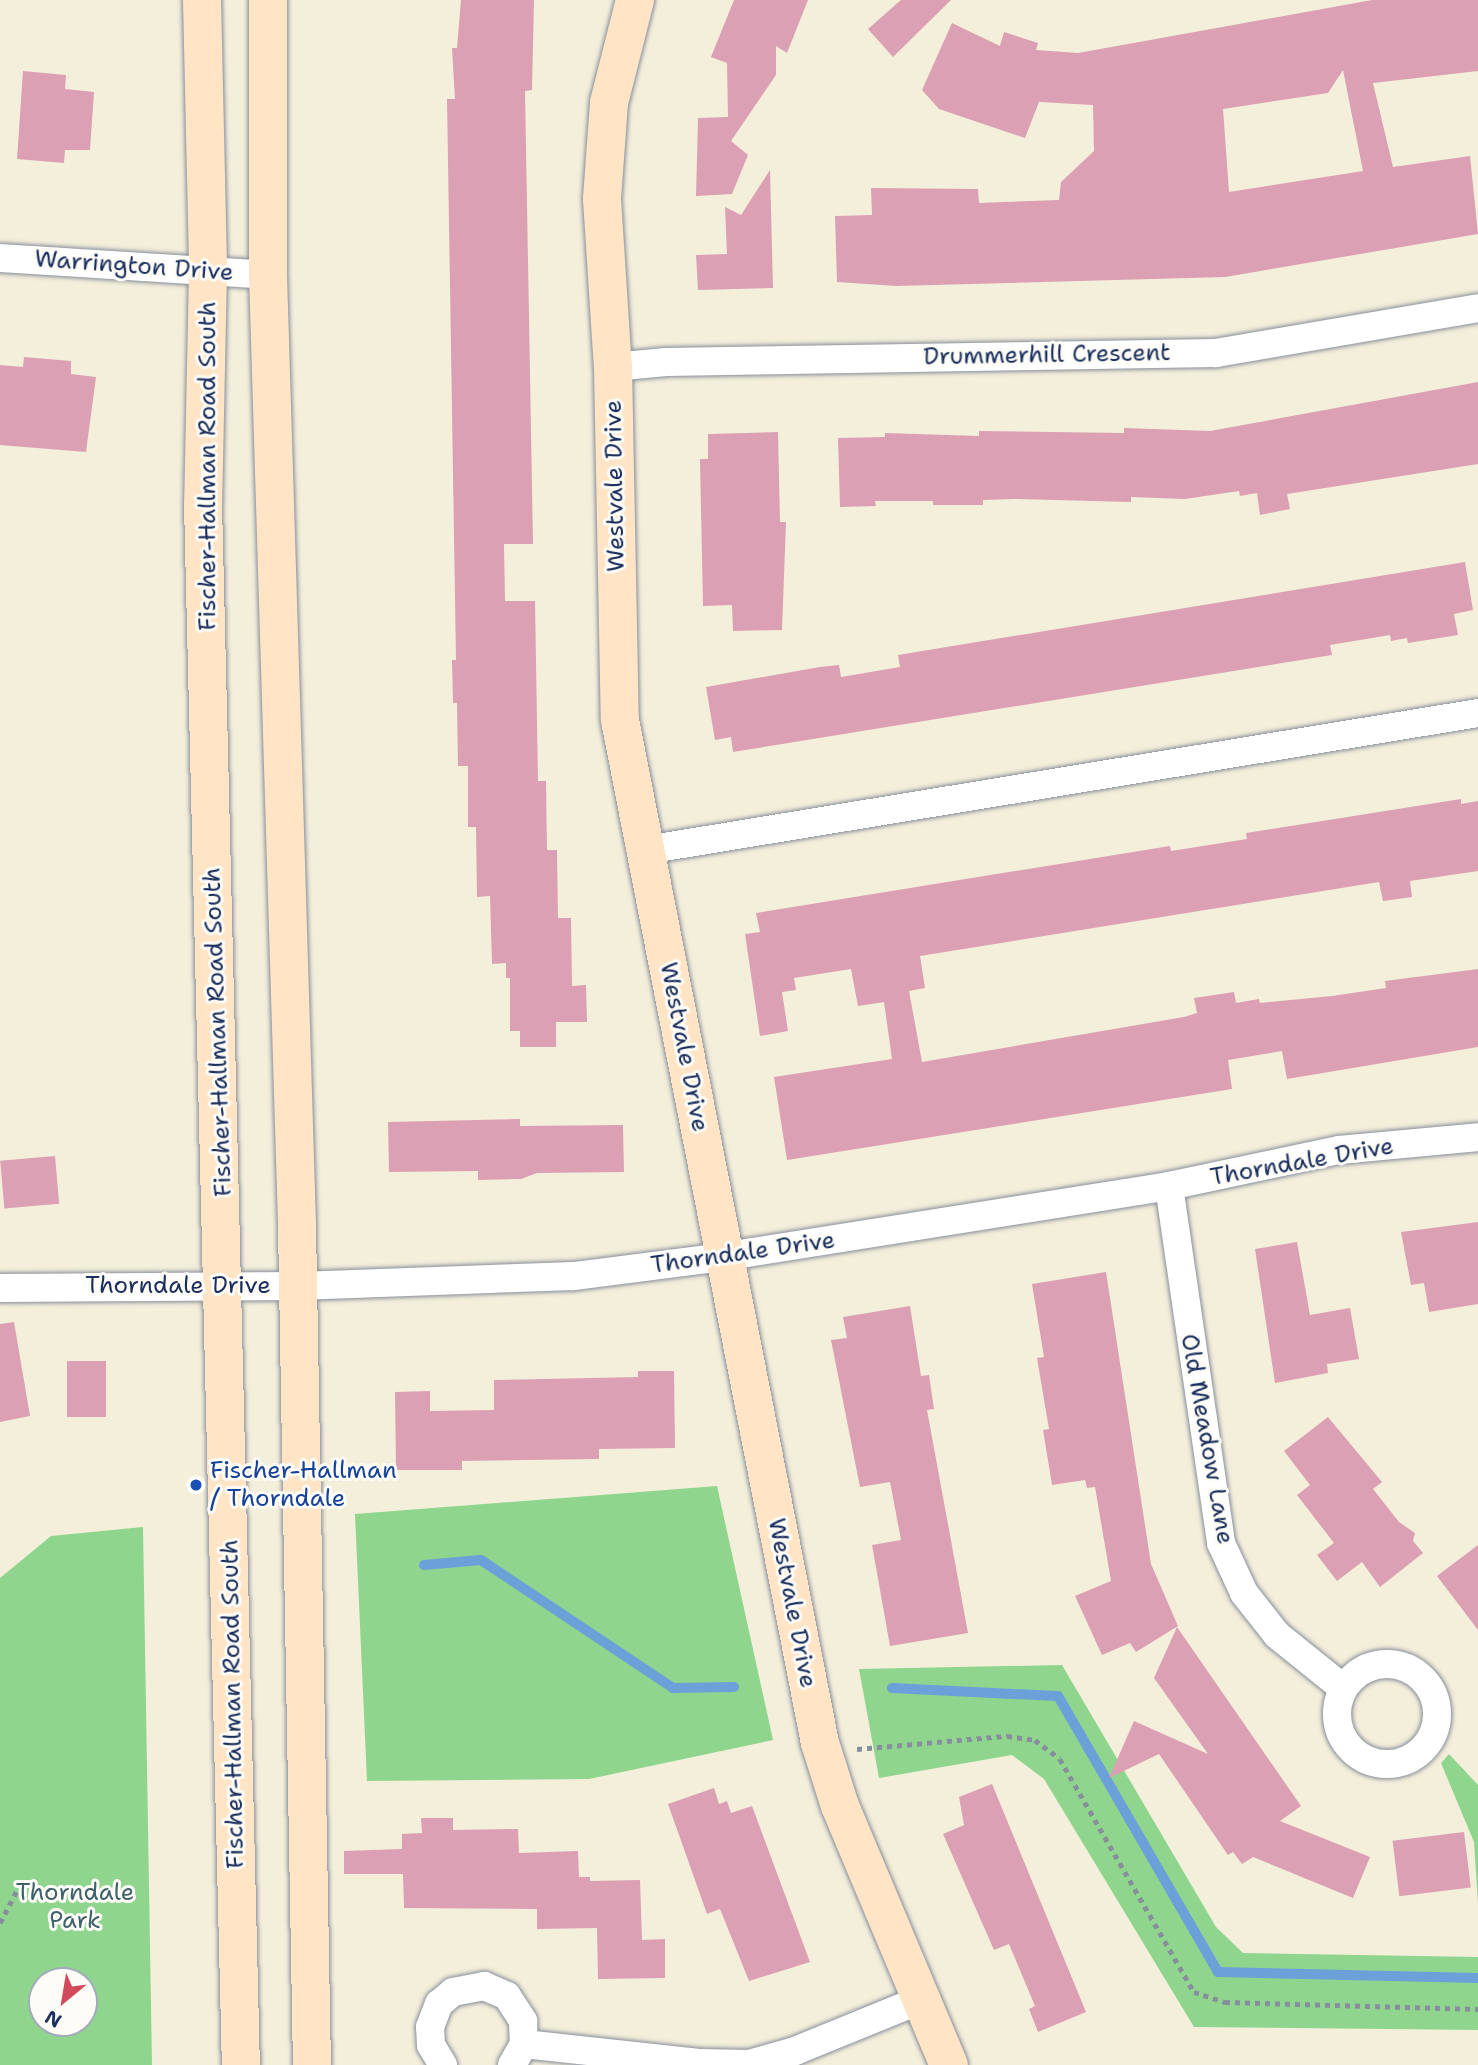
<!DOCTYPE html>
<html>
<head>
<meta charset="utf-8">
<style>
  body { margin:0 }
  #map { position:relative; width:1478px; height:2065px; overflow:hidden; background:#f4efdb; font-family:"Shantell Sans",sans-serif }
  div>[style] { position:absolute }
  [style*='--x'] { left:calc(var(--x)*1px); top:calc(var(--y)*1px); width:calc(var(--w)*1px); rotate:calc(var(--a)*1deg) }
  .green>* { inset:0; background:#8fd58e }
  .stream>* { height:10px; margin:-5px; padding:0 5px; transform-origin:5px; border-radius:5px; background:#6ca0d8 }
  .building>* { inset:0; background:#dba0b3; transform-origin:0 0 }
  .path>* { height:4.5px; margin-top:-2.25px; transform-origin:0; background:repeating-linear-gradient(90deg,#888f9c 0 5px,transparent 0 10px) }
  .roads { filter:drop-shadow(0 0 2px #888f9c) drop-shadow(0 0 2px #888f9c) }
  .street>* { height:28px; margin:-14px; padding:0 14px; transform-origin:14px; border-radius:14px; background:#fff }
  .street>.ring { margin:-14px; padding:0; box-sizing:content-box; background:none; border:28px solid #fff; border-radius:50% }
  .secondary>* { height:38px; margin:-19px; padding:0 19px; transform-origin:19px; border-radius:19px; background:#ffe4c6 }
  .dots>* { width:19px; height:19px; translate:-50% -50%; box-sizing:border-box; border:4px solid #fdfcf7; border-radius:50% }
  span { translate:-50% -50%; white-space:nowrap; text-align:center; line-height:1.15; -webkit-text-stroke:6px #fdfcf7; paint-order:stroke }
  .street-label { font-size:24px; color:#1b2f5e }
  .transit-label { font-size:24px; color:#164399 }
  .left { translate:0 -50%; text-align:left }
  .park-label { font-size:24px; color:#3e616c }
  .north { position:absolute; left:28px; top:1967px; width:70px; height:70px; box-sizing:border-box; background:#fdfcf7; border:2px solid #a3aaba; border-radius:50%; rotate:210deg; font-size:19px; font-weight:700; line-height:28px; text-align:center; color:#1b2f5e }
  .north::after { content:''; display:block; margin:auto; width:24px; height:32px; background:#d1495b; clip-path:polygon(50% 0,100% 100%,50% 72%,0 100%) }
</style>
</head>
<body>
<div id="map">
  <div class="green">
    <i style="clip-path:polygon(717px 1486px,773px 1740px,589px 1779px,367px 1781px,355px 1514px)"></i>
    <i style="clip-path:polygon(evenodd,143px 1527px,152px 2065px,0 2065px,0 1578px,51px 1536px,143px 1527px,42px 1981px,84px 1981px,84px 2023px,42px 2023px,42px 1981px)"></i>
    <i style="clip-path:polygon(1062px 1665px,1216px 1927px,1243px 1953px,1478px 1957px,1478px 2030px,1194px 2027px,1044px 1779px,1012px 1755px,879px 1778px,859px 1669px)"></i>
    <i style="clip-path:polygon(1449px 1754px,1478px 1785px,1478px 1904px,1474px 1842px,1441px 1763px)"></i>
  </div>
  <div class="stream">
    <i style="--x:424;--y:1565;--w:57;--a:-5"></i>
    <i style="--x:481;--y:1560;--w:231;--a:33.7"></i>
    <i style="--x:673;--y:1688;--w:61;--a:-0.9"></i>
    <i style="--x:892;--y:1688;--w:166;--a:2.8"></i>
    <i style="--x:1058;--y:1696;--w:319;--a:59.9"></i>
    <i style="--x:1218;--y:1972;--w:260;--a:1.3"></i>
  </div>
  <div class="building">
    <i style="clip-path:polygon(461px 0,534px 0,532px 90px,525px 91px,533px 544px,504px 544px,505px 601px,535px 601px,538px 781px,546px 781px,547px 850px,557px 850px,558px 918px,571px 918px,572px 986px,586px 985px,587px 1022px,556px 1022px,556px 1047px,520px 1047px,520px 1031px,510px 1031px,510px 978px,506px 978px,506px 963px,492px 964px,490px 896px,477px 897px,476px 827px,468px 827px,468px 766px,458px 766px,457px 703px,453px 703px,452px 660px,456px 660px,447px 99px,455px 99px,452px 48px,457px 48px)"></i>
    <i style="clip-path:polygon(734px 0,808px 0,787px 53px,776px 46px,776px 75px,731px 141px,748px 155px,732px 194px,696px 196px,698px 118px,728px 117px,727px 63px,711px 57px)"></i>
    <i style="clip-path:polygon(901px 0,951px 0,893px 57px,868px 29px)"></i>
    <i style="clip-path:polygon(evenodd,1372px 0,1478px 0,1478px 71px,1373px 83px,1393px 167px,1470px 156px,1478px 234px,1225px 277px,896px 286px,837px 282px,835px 216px,872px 215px,871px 188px,978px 189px,979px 203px,1059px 200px,1061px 182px,1094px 151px,1093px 105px,1039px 102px,1025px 138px,939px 109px,922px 90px,952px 23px,1000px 46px,1004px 32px,1038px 43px,1036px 50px,1078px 53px,1372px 0,1343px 70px,1363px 171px,1229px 192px,1223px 109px,1328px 93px,1343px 70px)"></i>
    <i style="clip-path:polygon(23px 71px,66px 75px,65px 89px,94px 92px,90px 150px,65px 150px,64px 163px,17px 159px)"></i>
    <i style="clip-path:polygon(770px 170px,773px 288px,698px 290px,696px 255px,727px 254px,725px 207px,741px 215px)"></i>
    <i style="clip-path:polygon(24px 357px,71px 361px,71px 374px,96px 377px,86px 452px,0 445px,0 365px,23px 367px)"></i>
    <i style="clip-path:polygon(1478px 382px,1478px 464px,1287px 494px,1290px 509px,1260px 515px,1257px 493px,1240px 496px,1239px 491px,1185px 499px,1131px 497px,1131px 502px,1014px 499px,983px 500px,983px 505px,933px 505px,933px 501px,875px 501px,876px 506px,840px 507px,838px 438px,885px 437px,885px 433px,979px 436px,979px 431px,1124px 433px,1124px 428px,1210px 431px)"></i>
    <i style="clip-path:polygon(778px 432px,780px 522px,786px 522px,782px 630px,733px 631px,732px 605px,703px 606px,700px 459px,708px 459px,708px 434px)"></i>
    <i style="clip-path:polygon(1465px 562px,1473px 610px,1454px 614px,1458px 635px,1408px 643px,1407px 638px,1391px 641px,1390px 635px,1330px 645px,1332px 655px,733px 752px,731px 737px,715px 740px,706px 687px,820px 667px,839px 665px,841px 677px,900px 667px,898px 655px)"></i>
    <i style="clip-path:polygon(1461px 799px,1461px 804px,1478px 801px,1478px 871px,1410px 881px,1412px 897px,1383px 901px,1379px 882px,920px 956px,925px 988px,909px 991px,922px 1062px,1184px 1017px,1197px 1013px,1194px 998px,1234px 992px,1236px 1003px,1259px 999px,1260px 1003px,1332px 996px,1386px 988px,1385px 981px,1478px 969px,1478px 1047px,1287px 1079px,1282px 1051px,1228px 1060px,1232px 1089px,787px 1160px,774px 1077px,892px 1059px,884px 1002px,858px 1006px,851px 969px,794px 978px,796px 990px,782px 992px,788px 1031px,760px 1036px,745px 934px,760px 932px,756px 913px,1170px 846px,1171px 851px,1247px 839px,1246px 833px)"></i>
    <i style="clip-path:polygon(520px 1119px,520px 1126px,623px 1125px,624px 1172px,537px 1173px,521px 1179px,478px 1180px,478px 1171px,389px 1172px,388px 1122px)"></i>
    <i style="left:55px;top:1156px;width:48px;height:55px;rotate:85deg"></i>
    <i style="clip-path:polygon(1478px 1222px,1478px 1304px,1429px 1312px,1424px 1283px,1411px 1285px,1401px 1232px)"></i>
    <i style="clip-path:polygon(1297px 1242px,1310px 1315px,1350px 1308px,1359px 1359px,1327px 1364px,1328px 1373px,1275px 1383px,1255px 1249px)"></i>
    <i style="clip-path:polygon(1106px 1272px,1151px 1564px,1178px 1626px,1136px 1652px,1130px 1643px,1102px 1655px,1075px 1596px,1111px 1581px,1095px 1487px,1087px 1488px,1085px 1480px,1052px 1485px,1043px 1430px,1049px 1429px,1037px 1358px,1044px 1357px,1032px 1284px)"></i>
    <i style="clip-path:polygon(910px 1306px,921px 1376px,929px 1375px,934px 1409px,927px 1410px,968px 1633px,890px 1646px,872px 1545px,901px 1540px,890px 1482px,860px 1487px,831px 1340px,847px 1338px,843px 1317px)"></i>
    <i style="clip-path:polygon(14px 1322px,30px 1416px,0 1422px,0 1324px)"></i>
    <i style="left:67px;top:1361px;width:39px;height:56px"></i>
    <i style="clip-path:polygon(638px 1371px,674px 1371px,675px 1448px,599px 1449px,599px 1459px,462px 1461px,462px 1470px,396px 1470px,395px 1392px,430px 1391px,430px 1411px,494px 1410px,494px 1380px,638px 1377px)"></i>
    <i style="clip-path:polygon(1328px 1417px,1382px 1482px,1373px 1489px,1399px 1522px,1415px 1533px,1413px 1541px,1423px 1553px,1380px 1587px,1362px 1562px,1337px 1581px,1317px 1555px,1334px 1543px,1297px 1495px,1310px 1485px,1284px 1451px)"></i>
    <i style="clip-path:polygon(1478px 1545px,1478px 1630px,1437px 1576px)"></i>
    <i style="clip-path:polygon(1177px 1627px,1301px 1806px,1280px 1821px,1370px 1857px,1353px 1898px,1253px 1857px,1242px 1864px,1233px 1852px,1228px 1855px,1159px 1754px,1109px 1778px,1134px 1721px,1208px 1754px,1154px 1678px)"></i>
    <i style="clip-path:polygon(992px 1784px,1086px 2012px,1038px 2032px,1029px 2009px,1035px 2006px,1009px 1944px,994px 1950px,943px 1834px,964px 1825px,959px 1797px)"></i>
    <i style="clip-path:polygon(714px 1788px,719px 1804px,727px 1801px,731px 1813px,752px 1806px,810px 1962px,749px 1981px,720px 1909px,707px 1914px,668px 1804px)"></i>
    <i style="clip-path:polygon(421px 1818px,453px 1818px,453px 1830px,518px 1829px,519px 1853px,578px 1851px,579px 1877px,590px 1877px,590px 1881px,640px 1880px,642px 1940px,665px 1939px,665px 1978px,598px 1979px,597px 1928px,537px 1929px,537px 1909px,404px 1908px,403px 1874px,344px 1874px,344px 1851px,402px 1849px,402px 1834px,422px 1833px)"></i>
    <i style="left:1464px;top:1832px;width:56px;height:72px;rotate:83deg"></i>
  </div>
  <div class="path">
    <i style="--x:857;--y:1749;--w:151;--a:-5"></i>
    <i style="--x:1007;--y:1736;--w:28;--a:8"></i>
    <i style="--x:1035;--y:1740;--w:31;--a:37"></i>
    <i style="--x:1060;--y:1759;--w:269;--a:60.1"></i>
    <i style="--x:1194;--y:1992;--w:33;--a:18"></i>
    <i style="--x:1225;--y:2002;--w:253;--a:1.6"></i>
    <i style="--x:0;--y:1923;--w:42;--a:-62.8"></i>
  </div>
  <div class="roads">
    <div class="street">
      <i style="--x:0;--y:258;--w:269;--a:3.6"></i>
      <i style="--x:613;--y:367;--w:53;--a:-5.4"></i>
      <i style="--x:666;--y:362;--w:550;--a:-0.94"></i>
      <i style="--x:1216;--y:353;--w:266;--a:-9.7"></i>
      <i style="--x:646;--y:850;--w:843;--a:-9.35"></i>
      <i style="--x:1169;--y:1186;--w:361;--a:81.7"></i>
      <i style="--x:1221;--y:1543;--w:55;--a:65.3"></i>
      <i style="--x:1244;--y:1593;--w:53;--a:51.8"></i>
      <i style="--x:1277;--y:1635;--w:85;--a:38.8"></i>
      <i style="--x:0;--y:1288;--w:298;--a:-0.4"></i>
      <i style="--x:298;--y:1286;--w:276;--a:-2.1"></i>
      <i style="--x:574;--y:1276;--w:149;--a:-7.3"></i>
      <i style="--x:722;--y:1257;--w:453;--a:-9"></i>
      <i style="--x:1169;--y:1186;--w:174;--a:-12"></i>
      <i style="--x:1339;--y:1150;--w:140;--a:-5.3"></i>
      <i class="ring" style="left:1337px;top:1664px;width:72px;height:72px"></i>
      <i style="--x:524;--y:2044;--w:176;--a:6.2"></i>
      <i style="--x:699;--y:2063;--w:50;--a:1.1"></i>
      <i style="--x:749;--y:2064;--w:48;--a:-15.8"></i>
      <i style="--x:795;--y:2051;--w:135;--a:-22.2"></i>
      <i style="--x:443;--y:2065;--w:23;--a:-121"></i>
      <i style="--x:431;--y:2045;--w:18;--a:-93"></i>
      <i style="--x:430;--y:2027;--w:25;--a:-69"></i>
      <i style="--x:439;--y:2004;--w:18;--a:-41"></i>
      <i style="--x:453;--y:1992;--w:32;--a:-11"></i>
      <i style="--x:484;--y:1986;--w:25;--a:23"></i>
      <i style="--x:507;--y:1996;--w:30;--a:57"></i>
      <i style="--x:523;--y:2021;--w:23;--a:88"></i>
      <i style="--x:524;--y:2044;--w:24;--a:120"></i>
    </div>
    <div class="secondary">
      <i style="--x:202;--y:0;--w:271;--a:88.7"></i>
      <i style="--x:208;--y:271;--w:233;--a:91.2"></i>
      <i style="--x:203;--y:504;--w:1561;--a:88.61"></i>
      <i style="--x:268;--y:0;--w:275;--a:90"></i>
      <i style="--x:268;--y:275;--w:950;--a:88.25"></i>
      <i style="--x:297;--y:1225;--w:840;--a:88.98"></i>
      <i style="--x:635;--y:0;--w:106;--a:104.2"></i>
      <i style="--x:609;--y:103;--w:96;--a:94.2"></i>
      <i style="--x:602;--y:199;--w:168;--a:86.3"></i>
      <i style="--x:613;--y:367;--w:353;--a:88.9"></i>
      <i style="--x:620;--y:720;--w:1042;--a:78.94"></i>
      <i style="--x:820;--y:1743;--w:66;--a:72.4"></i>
      <i style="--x:840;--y:1806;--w:281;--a:67.2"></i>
    </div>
  </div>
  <div class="dots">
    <i style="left:196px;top:1485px;background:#1a4fb4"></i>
  </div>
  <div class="street-label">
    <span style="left:134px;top:266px;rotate:4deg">Warrington Drive</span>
    <span style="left:1047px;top:355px;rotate:-1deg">Drummerhill Crescent</span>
    <span style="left:208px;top:466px;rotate:-90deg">Fischer-Hallman Road South</span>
    <span style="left:615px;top:486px;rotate:-91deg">Westvale Drive</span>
    <span style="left:218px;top:1032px;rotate:-92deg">Fischer-Hallman Road South</span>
    <span style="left:684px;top:1047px;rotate:79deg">Westvale Drive</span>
    <span style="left:1302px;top:1162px;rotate:-10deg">Thorndale Drive</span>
    <span style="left:743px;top:1253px;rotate:-8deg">Thorndale Drive</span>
    <span style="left:178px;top:1286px">Thorndale Drive</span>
    <span style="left:1207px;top:1439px;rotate:80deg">Old Meadow Lane</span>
    <span style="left:792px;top:1603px;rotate:79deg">Westvale Drive</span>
    <span style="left:233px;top:1704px;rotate:-91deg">Fischer-Hallman Road South</span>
  </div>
  <div class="transit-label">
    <span class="left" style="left:210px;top:1485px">Fischer-Hallman<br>/ Thorndale</span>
  </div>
  <div class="park-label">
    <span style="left:75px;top:1907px">Thorndale<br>Park</span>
  </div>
  <div class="north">N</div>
</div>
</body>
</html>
